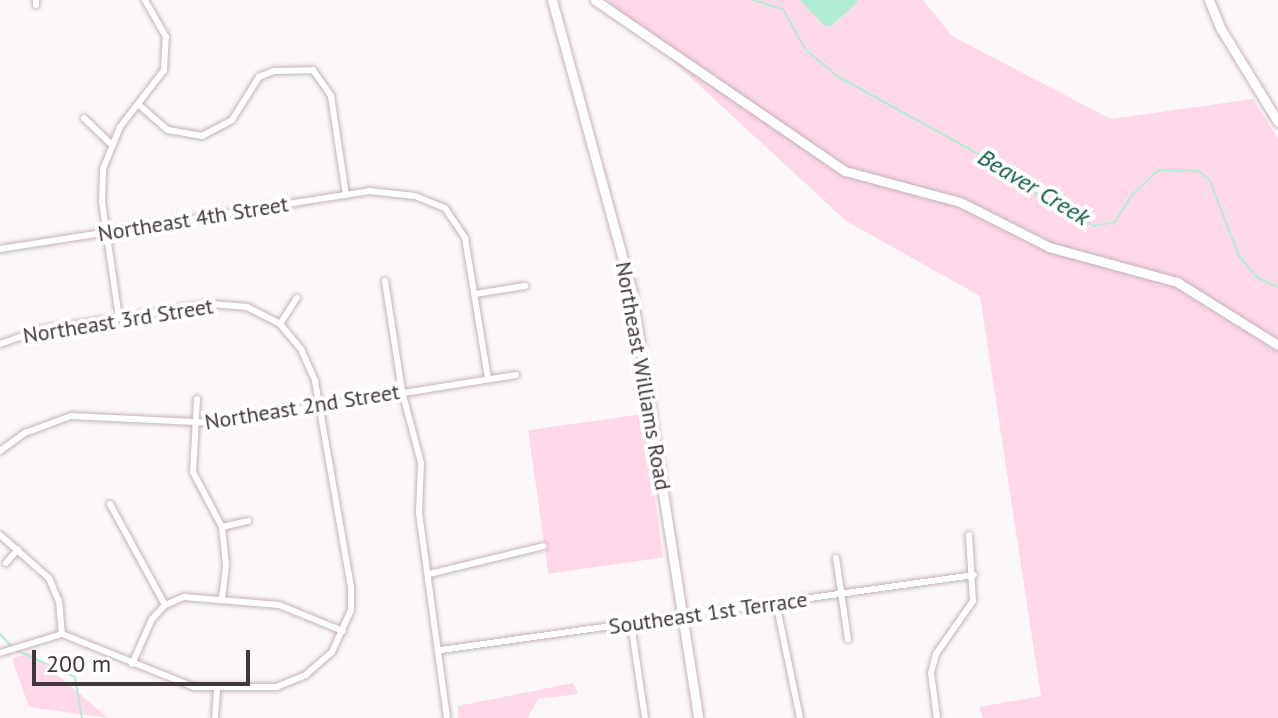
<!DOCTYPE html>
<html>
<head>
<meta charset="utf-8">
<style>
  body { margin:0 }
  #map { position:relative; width:1278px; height:718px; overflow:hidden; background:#fcf8fa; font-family:"PT Sans",sans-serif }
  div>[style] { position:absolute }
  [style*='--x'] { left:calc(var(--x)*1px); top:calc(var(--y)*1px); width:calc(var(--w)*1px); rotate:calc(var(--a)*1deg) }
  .green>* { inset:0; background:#ffd8ea; transform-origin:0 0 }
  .water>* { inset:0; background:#b1edd4 }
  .stream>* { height:2px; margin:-1px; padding:0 1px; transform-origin:1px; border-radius:1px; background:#b1edd4 }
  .roads { filter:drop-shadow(0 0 2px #c5b2ba) drop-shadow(0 0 2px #c5b2ba) }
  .street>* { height:6px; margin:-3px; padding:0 3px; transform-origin:3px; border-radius:3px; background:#fff }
  .secondary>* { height:9px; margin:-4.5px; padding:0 4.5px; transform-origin:4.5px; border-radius:4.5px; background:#fff }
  span { translate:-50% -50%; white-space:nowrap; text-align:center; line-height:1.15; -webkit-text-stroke:8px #fff; paint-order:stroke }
  .street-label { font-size:22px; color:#40383c }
  .water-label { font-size:24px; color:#0a5942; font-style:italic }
  .scale { position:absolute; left:32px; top:650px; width:218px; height:36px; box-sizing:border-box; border:4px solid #40383c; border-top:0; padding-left:10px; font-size:24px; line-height:28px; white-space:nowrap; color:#40383c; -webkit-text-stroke:6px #fff; paint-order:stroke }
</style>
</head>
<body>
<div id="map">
  <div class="green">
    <i style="clip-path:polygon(607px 0,923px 0,952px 36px,1111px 119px,1253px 99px,1278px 139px,1278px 718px,983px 718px,979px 707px,1041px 696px,980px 296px,846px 221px)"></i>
    <i style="left:643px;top:414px;width:145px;height:116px;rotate:82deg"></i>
    <i style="clip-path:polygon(29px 652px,78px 692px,108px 718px,29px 707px,12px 659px)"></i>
    <i style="clip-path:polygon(573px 683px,578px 694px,538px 699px,528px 718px,458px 718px,458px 706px)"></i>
  </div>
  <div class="water">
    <i style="clip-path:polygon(800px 0,857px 0,858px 2px,831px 26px,824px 26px)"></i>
  </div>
  <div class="stream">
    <i style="--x:753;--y:0;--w:31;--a:17"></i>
    <i style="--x:783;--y:9;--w:46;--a:61.2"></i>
    <i style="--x:805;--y:49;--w:42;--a:40.2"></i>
    <i style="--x:837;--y:76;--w:199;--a:28.9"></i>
    <i style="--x:1011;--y:172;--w:37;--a:41"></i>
    <i style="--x:1039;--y:196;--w:63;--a:28.6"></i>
    <i style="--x:1094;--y:226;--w:21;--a:-11"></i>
    <i style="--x:1115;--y:222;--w:32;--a:-58"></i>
    <i style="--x:1132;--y:195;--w:37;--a:-43"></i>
    <i style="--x:1159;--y:170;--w:39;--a:1"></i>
    <i style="--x:1198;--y:171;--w:14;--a:36"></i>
    <i style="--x:1209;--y:179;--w:83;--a:68.7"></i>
    <i style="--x:1239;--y:256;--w:29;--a:49"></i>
    <i style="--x:1258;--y:278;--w:22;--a:24"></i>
    <i style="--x:0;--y:634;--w:16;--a:47"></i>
    <i style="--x:16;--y:650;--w:65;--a:24.6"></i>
    <i style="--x:75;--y:677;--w:42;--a:80.3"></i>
  </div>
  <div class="roads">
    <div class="street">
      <i style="--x:36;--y:0;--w:5;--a:90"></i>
      <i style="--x:139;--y:105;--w:38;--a:41"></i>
      <i style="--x:168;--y:130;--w:35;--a:10"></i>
      <i style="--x:202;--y:136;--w:34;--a:-28"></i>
      <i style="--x:232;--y:120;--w:51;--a:-57.9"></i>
      <i style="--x:259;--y:77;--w:16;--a:-22"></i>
      <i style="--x:274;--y:71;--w:39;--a:-1"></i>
      <i style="--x:313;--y:70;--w:32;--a:55"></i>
      <i style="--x:331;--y:96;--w:100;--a:81.4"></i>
      <i style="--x:84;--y:118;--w:36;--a:44"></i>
      <i style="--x:0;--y:249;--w:374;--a:-8.9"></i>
      <i style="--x:369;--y:191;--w:46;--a:6.2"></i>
      <i style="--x:415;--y:196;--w:32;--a:22"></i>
      <i style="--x:445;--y:208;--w:36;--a:56"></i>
      <i style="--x:465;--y:238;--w:143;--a:80.7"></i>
      <i style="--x:385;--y:281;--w:111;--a:81.2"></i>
      <i style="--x:402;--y:391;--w:74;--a:75.2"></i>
      <i style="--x:421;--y:463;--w:50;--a:92.3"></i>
      <i style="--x:419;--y:513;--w:207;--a:82.2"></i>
      <i style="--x:475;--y:294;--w:51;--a:-9.1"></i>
      <i style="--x:119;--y:318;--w:117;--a:-98.3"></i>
      <i style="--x:102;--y:202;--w:33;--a:-88"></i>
      <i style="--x:103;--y:169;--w:45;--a:-68"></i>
      <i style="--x:120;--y:127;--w:72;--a:-52.3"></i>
      <i style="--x:164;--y:70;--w:33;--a:-87"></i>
      <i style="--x:166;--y:37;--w:43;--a:-119.6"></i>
      <i style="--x:280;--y:324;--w:31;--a:-57"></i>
      <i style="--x:0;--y:344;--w:42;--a:-19.3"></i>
      <i style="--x:40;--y:330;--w:174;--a:-8.6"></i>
      <i style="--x:212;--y:304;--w:35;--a:5"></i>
      <i style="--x:247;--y:307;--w:37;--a:27"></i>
      <i style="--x:280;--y:324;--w:33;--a:50"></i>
      <i style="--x:301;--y:349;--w:35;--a:66"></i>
      <i style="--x:315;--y:381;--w:209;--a:80.1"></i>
      <i style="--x:351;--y:587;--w:23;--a:90"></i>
      <i style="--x:351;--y:610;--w:46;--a:114.3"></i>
      <i style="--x:332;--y:652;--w:35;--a:139"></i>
      <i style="--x:306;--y:675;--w:31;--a:158"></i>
      <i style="--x:277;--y:687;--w:83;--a:180"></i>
      <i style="--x:194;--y:687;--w:142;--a:-158.1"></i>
      <i style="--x:62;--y:634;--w:65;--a:163"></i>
      <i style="--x:197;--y:399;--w:73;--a:93.1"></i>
      <i style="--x:193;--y:472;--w:62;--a:62.2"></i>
      <i style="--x:222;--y:527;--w:39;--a:84"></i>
      <i style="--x:226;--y:566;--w:32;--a:97"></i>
      <i style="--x:0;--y:451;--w:31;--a:-36"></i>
      <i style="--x:25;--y:433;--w:49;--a:-20.3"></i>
      <i style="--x:71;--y:416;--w:145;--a:2.8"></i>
      <i style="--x:216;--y:423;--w:304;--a:-9.1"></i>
      <i style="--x:110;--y:504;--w:115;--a:61.4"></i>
      <i style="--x:222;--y:527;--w:27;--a:-13"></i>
      <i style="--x:0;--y:535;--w:65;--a:41.3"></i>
      <i style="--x:49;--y:578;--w:25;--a:67"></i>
      <i style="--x:59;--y:601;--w:33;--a:85"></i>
      <i style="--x:836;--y:558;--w:82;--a:81.6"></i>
      <i style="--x:6;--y:563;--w:18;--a:-49"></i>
      <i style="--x:429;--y:574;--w:118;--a:-13.7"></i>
      <i style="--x:776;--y:603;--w:117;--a:78.2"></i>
      <i style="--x:631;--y:624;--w:95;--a:81.5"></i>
      <i style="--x:441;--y:650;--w:538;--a:-8.01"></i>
      <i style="--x:132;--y:664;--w:49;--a:-66"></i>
      <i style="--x:152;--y:619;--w:19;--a:-47"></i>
      <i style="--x:165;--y:605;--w:21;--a:-23"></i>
      <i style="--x:184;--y:597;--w:95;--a:4.8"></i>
      <i style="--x:279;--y:605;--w:69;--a:22.1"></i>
      <i style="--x:215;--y:718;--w:28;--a:-86"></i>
      <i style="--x:937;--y:718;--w:45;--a:-97.6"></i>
      <i style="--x:931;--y:673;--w:20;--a:-75"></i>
      <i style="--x:936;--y:654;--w:65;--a:-55.1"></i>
      <i style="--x:973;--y:601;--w:66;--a:-93.5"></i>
    </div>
    <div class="secondary">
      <i style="--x:552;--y:0;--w:299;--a:74.7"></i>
      <i style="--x:631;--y:288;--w:435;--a:81.1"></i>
      <i style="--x:595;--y:0;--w:303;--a:34.4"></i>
      <i style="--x:845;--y:171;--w:119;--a:15.1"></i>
      <i style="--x:960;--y:202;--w:100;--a:26.8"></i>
      <i style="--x:1049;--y:247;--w:133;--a:15.3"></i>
      <i style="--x:1177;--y:282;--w:119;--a:32"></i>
      <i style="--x:1209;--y:0;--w:31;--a:68"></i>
      <i style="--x:1221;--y:29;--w:109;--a:58.5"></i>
    </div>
  </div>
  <div class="street-label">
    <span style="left:193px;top:219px;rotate:-9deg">Northeast 4th Street</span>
    <span style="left:118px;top:321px;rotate:-9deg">Northeast 3rd Street</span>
    <span style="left:643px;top:376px;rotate:80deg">Northeast Williams Road</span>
    <span style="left:302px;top:407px;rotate:-9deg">Northeast 2nd Street</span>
    <span style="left:708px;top:613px;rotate:-8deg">Southeast 1st Terrace</span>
  </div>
  <div class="water-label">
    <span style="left:1034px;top:187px;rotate:31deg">Beaver Creek</span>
  </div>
  <div class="scale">200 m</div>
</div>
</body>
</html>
